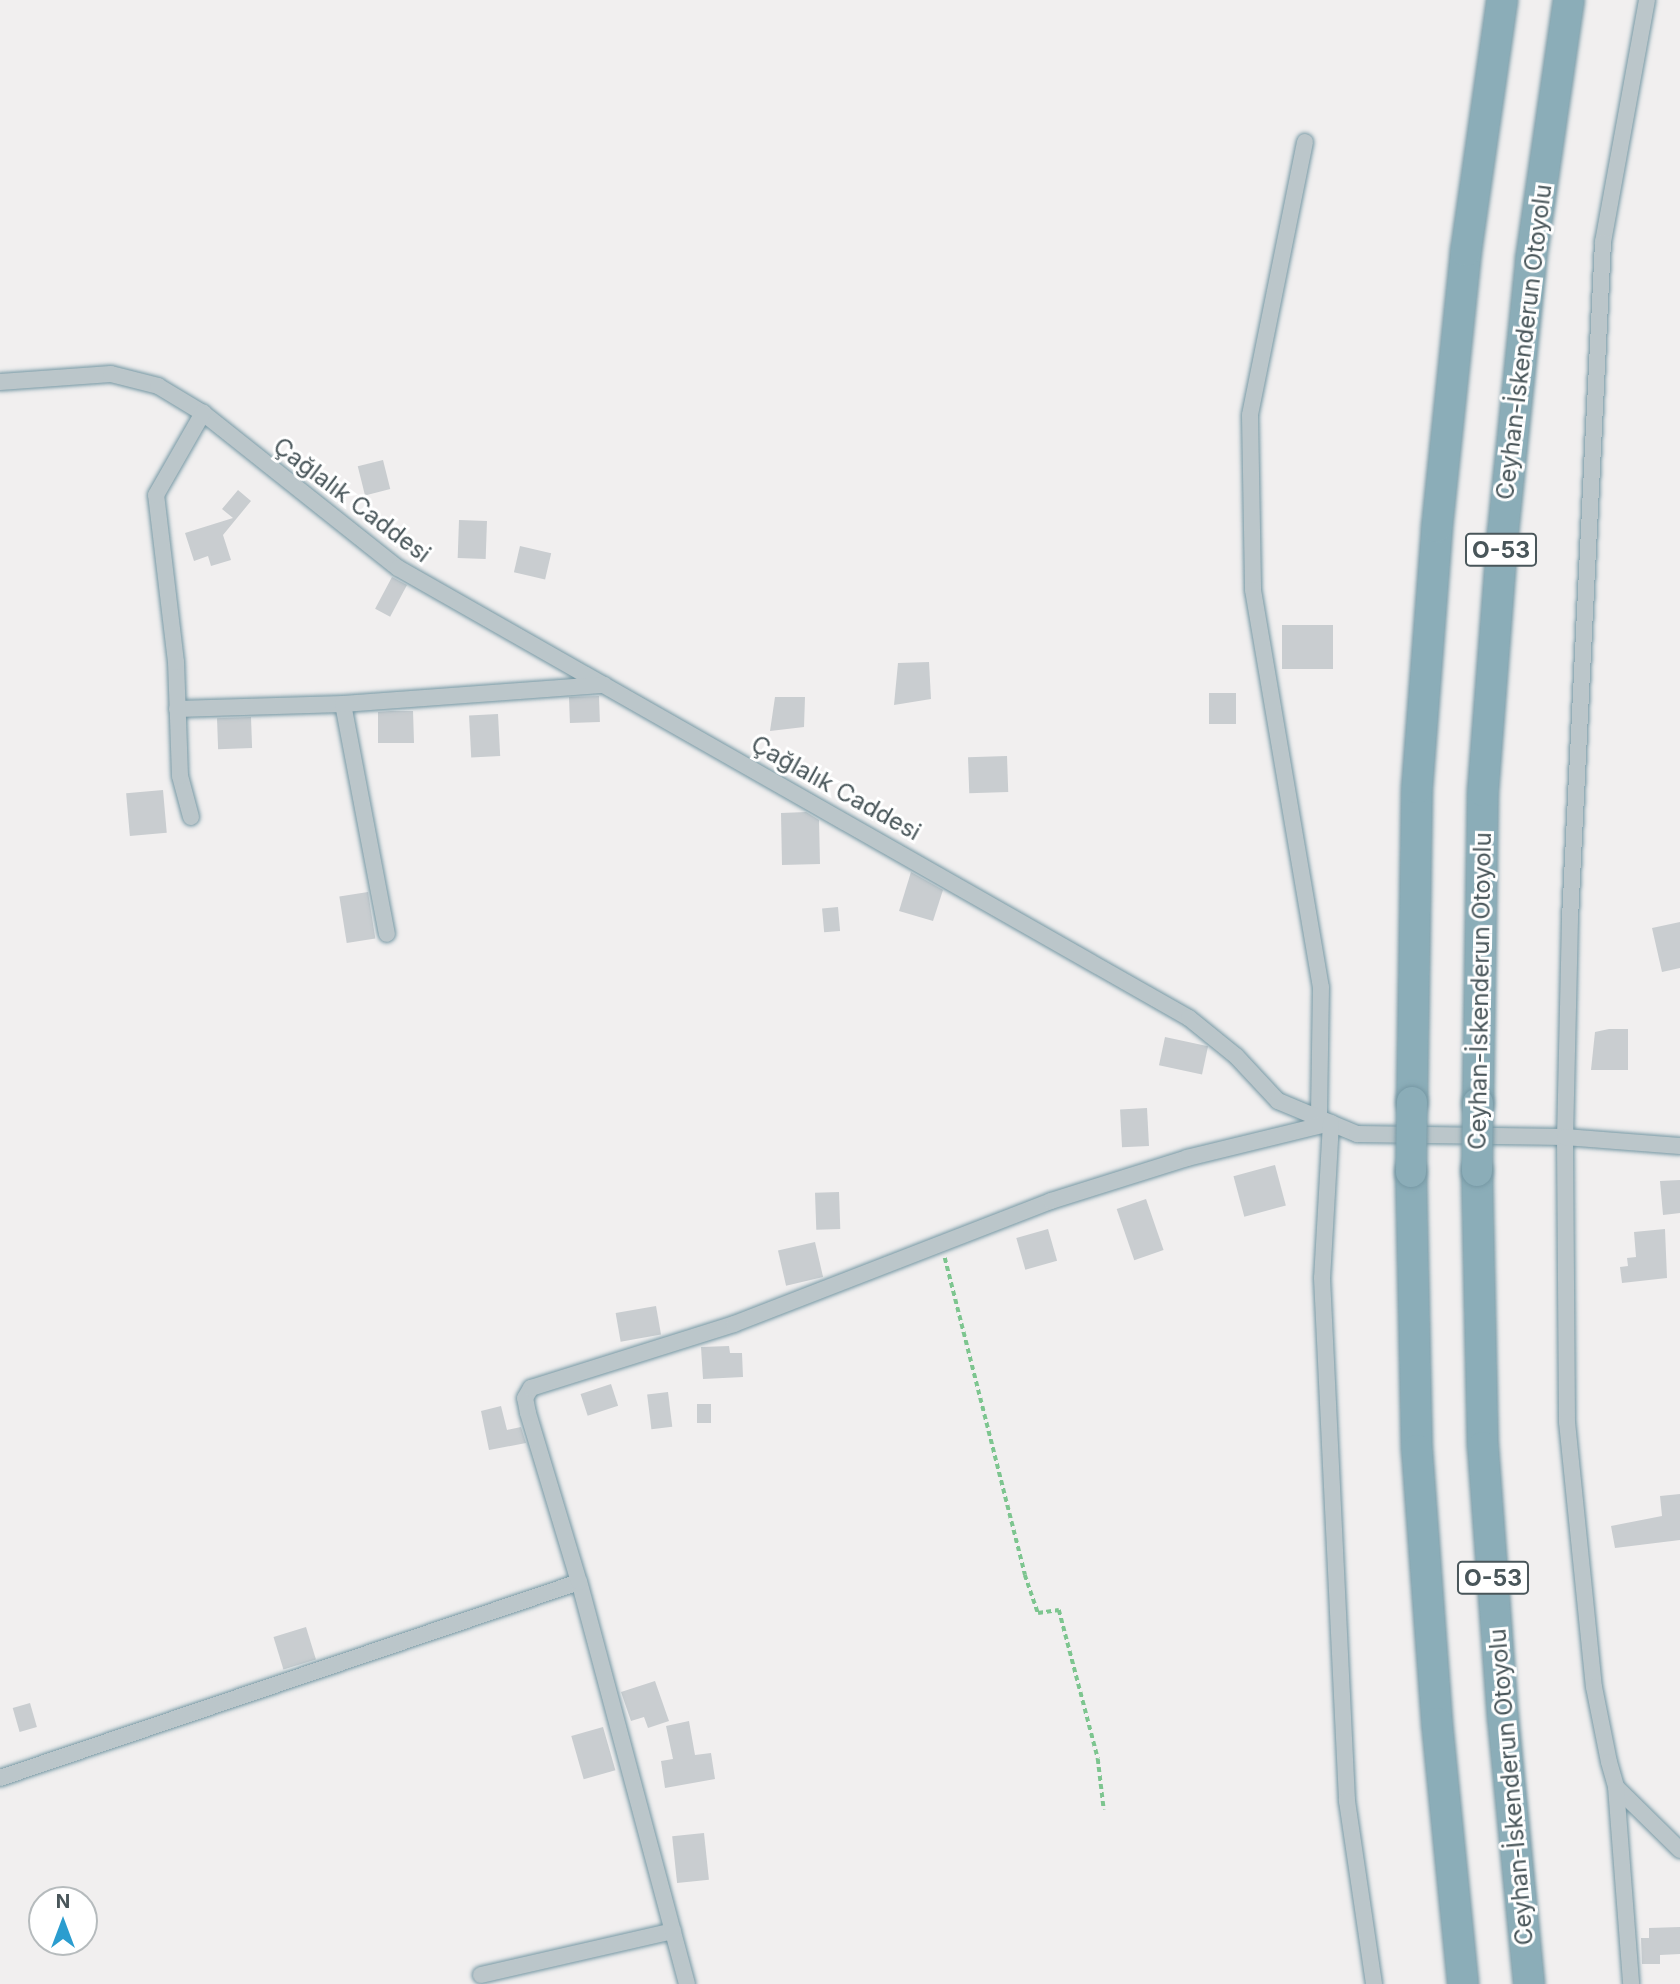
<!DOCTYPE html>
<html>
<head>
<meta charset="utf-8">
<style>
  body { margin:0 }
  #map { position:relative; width:1680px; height:1984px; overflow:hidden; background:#f1efef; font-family:Inter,sans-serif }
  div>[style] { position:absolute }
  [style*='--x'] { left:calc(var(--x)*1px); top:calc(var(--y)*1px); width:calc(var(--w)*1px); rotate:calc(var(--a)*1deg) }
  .building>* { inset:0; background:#c9cdd0; transform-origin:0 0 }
  .path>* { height:3.5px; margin-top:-1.75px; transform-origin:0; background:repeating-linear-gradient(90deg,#7dc58f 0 5px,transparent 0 8.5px) }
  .roads { filter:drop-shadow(0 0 2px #7698a4) drop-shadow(0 0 2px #7698a4) }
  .minor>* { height:16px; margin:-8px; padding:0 8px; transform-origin:8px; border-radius:8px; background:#bbc6ca }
  .motorway>* { height:30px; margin:-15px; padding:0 15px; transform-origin:15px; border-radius:15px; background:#8badb8 }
  .bridges { filter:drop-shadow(0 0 2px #7698a4) drop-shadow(0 0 2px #7698a4) }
  .motorway-bridge>* { height:30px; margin:-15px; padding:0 15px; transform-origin:15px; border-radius:15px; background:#8badb8 }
  span { translate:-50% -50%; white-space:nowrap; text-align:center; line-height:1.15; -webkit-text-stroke:6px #fff; paint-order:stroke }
  .shield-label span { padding:2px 5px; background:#fff; border:2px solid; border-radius:5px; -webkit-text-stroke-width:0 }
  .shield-label { font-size:23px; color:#49565a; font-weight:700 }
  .street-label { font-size:24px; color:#49565a }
  .north { position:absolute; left:28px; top:1886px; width:70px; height:70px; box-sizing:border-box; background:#fff; border:2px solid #b6bbbd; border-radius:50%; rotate:0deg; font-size:19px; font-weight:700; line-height:28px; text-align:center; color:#49565a }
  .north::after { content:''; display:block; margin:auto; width:24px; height:32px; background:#2b9dcf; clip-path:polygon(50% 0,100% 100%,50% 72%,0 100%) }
</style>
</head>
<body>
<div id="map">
  <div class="building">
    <i style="left:383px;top:460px;width:30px;height:26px;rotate:76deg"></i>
    <i style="clip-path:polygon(238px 490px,251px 501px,223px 535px,231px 560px,211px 566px,208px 556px,194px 561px,185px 533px,233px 518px,222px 509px)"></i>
    <i style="left:459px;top:520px;width:28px;height:38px;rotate:2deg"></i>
    <i style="left:520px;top:546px;width:32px;height:27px;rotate:13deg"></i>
    <i style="left:392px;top:577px;width:17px;height:36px;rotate:28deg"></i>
    <i style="left:1282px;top:625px;width:51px;height:44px"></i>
    <i style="clip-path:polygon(929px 662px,931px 699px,894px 705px,898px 663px)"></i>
    <i style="left:1236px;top:693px;width:31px;height:27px;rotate:90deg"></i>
    <i style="left:599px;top:696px;width:26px;height:30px;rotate:88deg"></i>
    <i style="clip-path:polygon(775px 697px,805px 697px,804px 727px,770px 731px)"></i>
    <i style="clip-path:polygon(391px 711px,413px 711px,414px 743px,378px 743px,378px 712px)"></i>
    <i style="left:498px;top:714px;width:42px;height:29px;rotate:87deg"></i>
    <i style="left:251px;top:717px;width:31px;height:34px;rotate:88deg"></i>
    <i style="left:1007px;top:756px;width:36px;height:39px;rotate:88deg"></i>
    <i style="left:163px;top:790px;width:43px;height:37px;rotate:85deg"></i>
    <i style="clip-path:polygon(806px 812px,819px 820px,820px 864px,782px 865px,781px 813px)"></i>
    <i style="clip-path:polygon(911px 872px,943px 890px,933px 921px,899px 911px)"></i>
    <i style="left:368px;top:892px;width:47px;height:29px;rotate:81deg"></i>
    <i style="left:838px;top:907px;width:24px;height:16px;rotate:85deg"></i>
    <i style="clip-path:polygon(1680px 922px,1680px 968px,1662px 972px,1652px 928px)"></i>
    <i style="clip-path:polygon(1609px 1029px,1628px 1029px,1628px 1070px,1591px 1070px,1595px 1032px)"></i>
    <i style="left:1165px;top:1037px;width:44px;height:29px;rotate:12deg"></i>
    <i style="left:1147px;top:1108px;width:38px;height:27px;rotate:87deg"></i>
    <i style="left:1275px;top:1165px;width:42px;height:43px;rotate:75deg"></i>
    <i style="clip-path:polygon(1680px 1180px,1680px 1213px,1663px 1215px,1660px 1181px)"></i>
    <i style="left:839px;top:1192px;width:37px;height:24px;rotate:88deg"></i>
    <i style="left:1146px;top:1199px;width:54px;height:31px;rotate:71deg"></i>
    <i style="left:1048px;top:1229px;width:33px;height:33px;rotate:74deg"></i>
    <i style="clip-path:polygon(1665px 1229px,1667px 1278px,1622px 1283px,1620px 1267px,1628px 1266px,1627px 1258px,1636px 1257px,1634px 1232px)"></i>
    <i style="left:815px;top:1242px;width:36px;height:38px;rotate:77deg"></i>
    <i style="left:656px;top:1306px;width:29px;height:41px;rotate:80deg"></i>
    <i style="clip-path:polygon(729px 1346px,730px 1353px,742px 1353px,743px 1377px,703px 1379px,701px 1347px)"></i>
    <i style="left:611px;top:1384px;width:23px;height:32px;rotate:72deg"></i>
    <i style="left:668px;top:1392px;width:35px;height:21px;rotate:83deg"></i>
    <i style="left:697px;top:1404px;width:14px;height:19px"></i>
    <i style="clip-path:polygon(501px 1406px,507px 1430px,521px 1427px,526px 1443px,489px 1450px,481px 1411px)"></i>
    <i style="clip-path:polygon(1680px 1494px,1680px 1540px,1615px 1548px,1611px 1526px,1662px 1516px,1660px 1496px)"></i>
    <i style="left:306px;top:1627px;width:34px;height:34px;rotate:73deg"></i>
    <i style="clip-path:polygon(655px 1681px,669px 1721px,648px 1728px,644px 1717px,631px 1721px,621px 1692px)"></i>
    <i style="left:30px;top:1703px;width:25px;height:18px;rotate:74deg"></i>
    <i style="clip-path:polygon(689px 1721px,695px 1755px,711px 1753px,715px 1779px,665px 1788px,661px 1761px,673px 1759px,666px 1726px)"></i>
    <i style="left:603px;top:1727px;width:45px;height:33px;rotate:74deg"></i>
    <i style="left:704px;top:1833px;width:47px;height:32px;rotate:84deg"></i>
    <i style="clip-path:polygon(1680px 1927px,1680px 1954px,1660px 1955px,1660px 1964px,1642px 1964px,1641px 1938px,1649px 1938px,1649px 1928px)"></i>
  </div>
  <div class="path">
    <i style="--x:945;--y:1258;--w:327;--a:75.8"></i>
    <i style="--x:1025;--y:1575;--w:40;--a:71.1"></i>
    <i style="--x:1038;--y:1613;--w:21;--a:-8"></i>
    <i style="--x:1059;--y:1610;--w:154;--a:75.3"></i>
    <i style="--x:1098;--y:1759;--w:51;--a:83.3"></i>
  </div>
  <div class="roads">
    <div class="minor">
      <i style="--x:1647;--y:0;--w:246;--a:100.3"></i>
      <i style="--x:1603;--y:242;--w:678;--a:92.79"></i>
      <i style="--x:1570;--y:919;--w:218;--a:91.3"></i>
      <i style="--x:1565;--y:1137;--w:285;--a:89.6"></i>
      <i style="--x:1567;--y:1422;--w:266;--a:84.2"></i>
      <i style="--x:1594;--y:1687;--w:76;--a:78.7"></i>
      <i style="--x:1609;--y:1762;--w:26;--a:74"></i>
      <i style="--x:1616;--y:1787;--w:90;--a:44.5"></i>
      <i style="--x:1305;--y:142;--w:278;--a:101.4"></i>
      <i style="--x:1250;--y:415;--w:175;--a:89"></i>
      <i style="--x:1253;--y:590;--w:403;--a:80.3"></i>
      <i style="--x:1321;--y:987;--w:132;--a:90.9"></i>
      <i style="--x:0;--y:382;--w:111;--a:-4.1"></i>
      <i style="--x:111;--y:374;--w:49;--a:14.3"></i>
      <i style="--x:158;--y:386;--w:52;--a:31"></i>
      <i style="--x:203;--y:413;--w:249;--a:38.5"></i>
      <i style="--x:398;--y:568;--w:910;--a:29.64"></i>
      <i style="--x:1189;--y:1018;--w:60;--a:39"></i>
      <i style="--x:1236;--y:1056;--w:62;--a:47"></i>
      <i style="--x:1278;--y:1101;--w:86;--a:22.7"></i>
      <i style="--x:1357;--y:1134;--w:208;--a:0.8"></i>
      <i style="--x:1565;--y:1137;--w:115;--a:4.5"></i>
      <i style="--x:343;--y:704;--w:234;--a:79.2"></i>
      <i style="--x:177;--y:709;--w:166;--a:-1.7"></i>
      <i style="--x:343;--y:704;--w:262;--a:-4.2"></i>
      <i style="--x:191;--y:817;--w:42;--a:-105"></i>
      <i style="--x:180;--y:776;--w:114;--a:-92"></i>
      <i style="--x:176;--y:662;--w:168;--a:-96.8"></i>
      <i style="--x:156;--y:495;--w:95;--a:-60.2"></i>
      <i style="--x:0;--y:1778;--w:611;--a:-18.7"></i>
      <i style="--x:1616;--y:1787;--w:198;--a:85.6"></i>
      <i style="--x:481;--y:1975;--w:197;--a:-12.9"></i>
      <i style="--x:687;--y:1984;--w:416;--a:-105"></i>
      <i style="--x:579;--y:1582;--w:177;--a:-106.8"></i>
      <i style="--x:528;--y:1413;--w:15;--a:-101"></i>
      <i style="--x:525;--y:1398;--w:12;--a:-59"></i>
      <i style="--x:531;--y:1388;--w:213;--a:-17.5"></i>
      <i style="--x:734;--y:1324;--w:340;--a:-21.2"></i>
      <i style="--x:1051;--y:1201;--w:143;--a:-17.5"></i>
      <i style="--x:1187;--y:1158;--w:148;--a:-13.7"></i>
      <i style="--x:1331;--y:1123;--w:155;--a:93.3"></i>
      <i style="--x:1322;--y:1278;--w:524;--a:87.26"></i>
      <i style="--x:1347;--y:1801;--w:185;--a:81.6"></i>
    </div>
    <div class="motorway">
      <i style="--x:1412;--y:1102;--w:314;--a:-89.1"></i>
      <i style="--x:1417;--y:788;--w:262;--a:-85.6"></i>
      <i style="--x:1437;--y:527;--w:278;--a:-84"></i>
      <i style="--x:1466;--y:251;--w:254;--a:-81.8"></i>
      <i style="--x:1478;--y:1103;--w:312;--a:-89.1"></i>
      <i style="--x:1483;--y:791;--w:260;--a:-85.6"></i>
      <i style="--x:1503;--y:532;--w:274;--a:-84.1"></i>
      <i style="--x:1531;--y:259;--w:262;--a:-81.7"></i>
      <i style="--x:1477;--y:1171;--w:276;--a:88.8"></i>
      <i style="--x:1483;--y:1447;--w:272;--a:85.8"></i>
      <i style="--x:1503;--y:1718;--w:267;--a:84.4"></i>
      <i style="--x:1411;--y:1172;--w:278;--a:88.8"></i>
      <i style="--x:1417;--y:1450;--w:274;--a:85.8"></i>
      <i style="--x:1437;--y:1723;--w:262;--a:84.3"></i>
    </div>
  </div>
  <div class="bridges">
    <div class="motorway-bridge">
      <i style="--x:1477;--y:1171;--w:68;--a:-89.2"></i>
      <i style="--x:1411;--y:1172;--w:70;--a:-89.2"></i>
    </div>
  </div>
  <div class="shield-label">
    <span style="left:1501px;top:550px">O-53</span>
    <span style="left:1493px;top:1578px">O-53</span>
  </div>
  <div class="street-label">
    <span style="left:1524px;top:342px;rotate:-83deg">Ceyhan-İskenderun Otoyolu</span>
    <span style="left:352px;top:500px;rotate:37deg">Çağlalık Caddesi</span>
    <span style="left:836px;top:788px;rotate:29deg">Çağlalık Caddesi</span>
    <span style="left:1480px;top:991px;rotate:-89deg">Ceyhan-İskenderun Otoyolu</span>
    <span style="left:1511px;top:1787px;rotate:-95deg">Ceyhan-İskenderun Otoyolu</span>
  </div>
  <div class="north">N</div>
</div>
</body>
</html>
